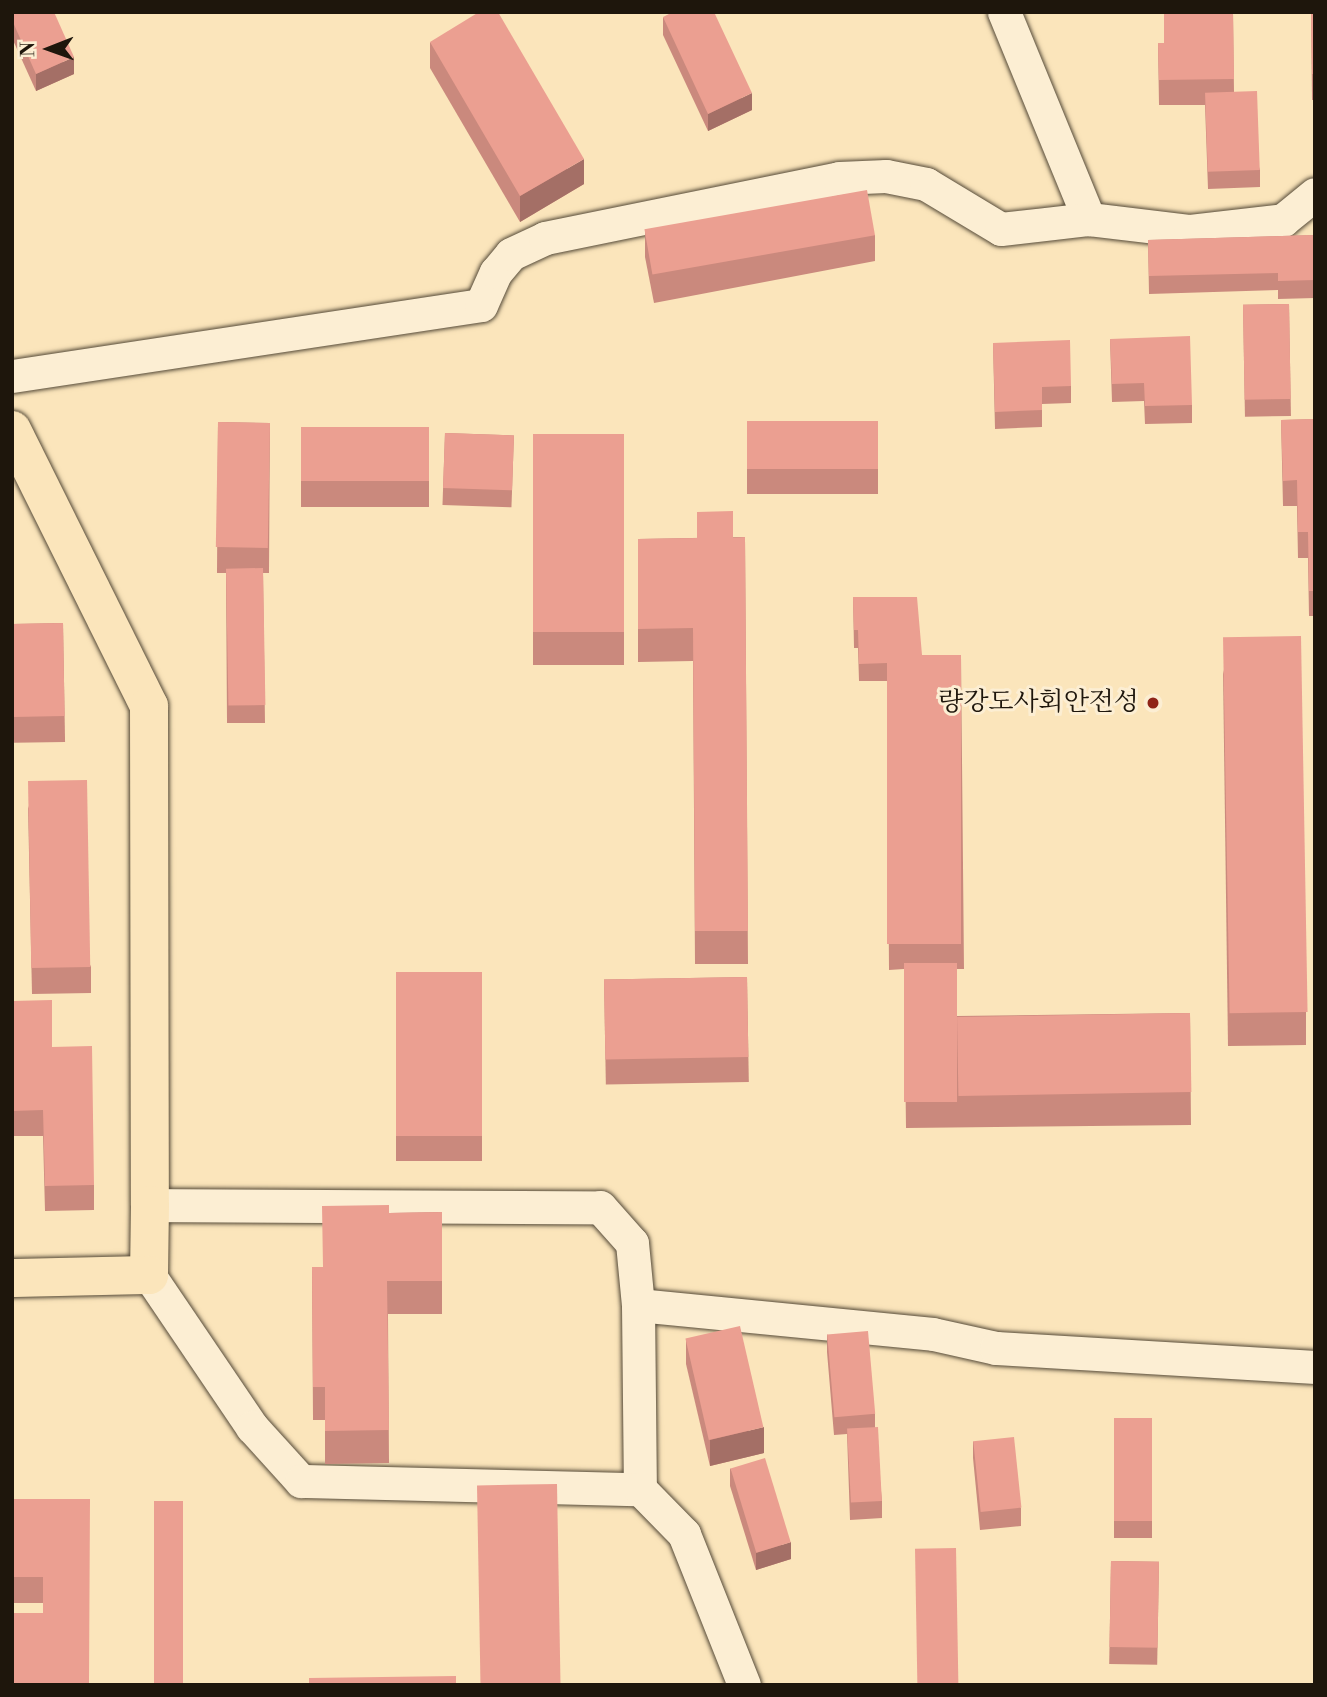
<!DOCTYPE html>
<html>
<head>
<meta charset="utf-8">
<style>
  body { margin:0 }
  #map { position:relative; width:1327px; height:1697px; overflow:hidden; background:#fbe5bb; font-family:"Libre Bodoni","Noto Serif KR",serif }
  div>[style] { position:absolute }
  [style*='--x'] { left:calc(var(--x)*1px); top:calc(var(--y)*1px); width:calc(var(--w)*1px); rotate:calc(var(--a)*1deg) }
  .roads { filter:drop-shadow(0 0 2px #554a38) drop-shadow(0 0 2px #554a38) }
  .minor>* { height:33px; margin:-16.5px; padding:0 16.5px; transform-origin:16.5px; border-radius:16.5px; background:#fceed3 }
  .major>* { height:38px; margin:-19px; padding:0 19px; transform-origin:19px; border-radius:19px; background:#fbe5bb }
  .wall>* { inset:0; background:#ca897d; transform-origin:0 0 }
  .shaded-wall>* { inset:0; background:#a46f66 }
  .building>* { inset:0; background:#eb9f91; transform-origin:0 0 }
  .dots>* { width:19px; height:19px; translate:-50% -50%; box-sizing:border-box; border:4px solid #fceed3; border-radius:50% }
  span { translate:-50% -50%; white-space:nowrap; text-align:center; line-height:1.15; -webkit-text-stroke:6px #fceed3; paint-order:stroke }
  .poi-label { font-size:26px; color:#1e160c }
  .right { translate:-100% -50%; text-align:right }
  .frame { position:absolute; inset:0; border:14px solid #1e160c; pointer-events:none }
  .north { position:absolute; left:14px; top:14px; width:70px; height:70px; -webkit-text-stroke:5px #fceed3; paint-order:stroke; rotate:269deg; font-size:19px; font-weight:700; line-height:28px; text-align:center; color:#1e160c }
  .north::after { content:''; display:block; margin:auto; width:24px; height:32px; background:#1e160c; clip-path:polygon(50% 0,100% 100%,50% 72%,0 100%) }
</style>
</head>
<body>
<div id="map">
  <div class="roads">
    <div class="minor">
      <i style="--x:1004;--y:12;--w:224;--a:67.7"></i>
      <i style="--x:1089;--y:219;--w:102;--a:6.8"></i>
      <i style="--x:1190;--y:231;--w:94;--a:-6.7"></i>
      <i style="--x:1283;--y:220;--w:41;--a:-39.1"></i>
      <i style="--x:12;--y:376;--w:474;--a:-8.6"></i>
      <i style="--x:481;--y:305;--w:36;--a:-66"></i>
      <i style="--x:496;--y:272;--w:23;--a:-50"></i>
      <i style="--x:511;--y:254;--w:38;--a:-25"></i>
      <i style="--x:545;--y:238;--w:300;--a:-11.5"></i>
      <i style="--x:839;--y:178;--w:47;--a:-2.4"></i>
      <i style="--x:886;--y:176;--w:41;--a:11.3"></i>
      <i style="--x:926;--y:184;--w:87;--a:31"></i>
      <i style="--x:1001;--y:229;--w:89;--a:-6.5"></i>
      <i style="--x:150;--y:1205;--w:450;--a:0.3"></i>
      <i style="--x:600;--y:1207;--w:48;--a:48.4"></i>
      <i style="--x:632;--y:1243;--w:62;--a:84.5"></i>
      <i style="--x:638;--y:1305;--w:184;--a:89.4"></i>
      <i style="--x:149;--y:1275;--w:184;--a:55.9"></i>
      <i style="--x:252;--y:1427;--w:73;--a:47.8"></i>
      <i style="--x:301;--y:1481;--w:339;--a:1.4"></i>
      <i style="--x:640;--y:1489;--w:63;--a:45.6"></i>
      <i style="--x:684;--y:1534;--w:162;--a:68.3"></i>
      <i style="--x:638;--y:1305;--w:296;--a:5.6"></i>
      <i style="--x:933;--y:1334;--w:65;--a:12.5"></i>
      <i style="--x:996;--y:1348;--w:320;--a:3.4"></i>
    </div>
    <div class="major">
      <i style="--x:12;--y:430;--w:308;--a:63.6"></i>
      <i style="--x:149;--y:706;--w:499;--a:89.9"></i>
      <i style="--x:150;--y:1205;--w:70;--a:90.8"></i>
      <i style="--x:149;--y:1275;--w:137;--a:178.7"></i>
    </div>
  </div>
  <div class="wall">
    <i style="clip-path:polygon(12px 12px,74px 74px,36px 91px,12px 38px)"></i>
    <i style="clip-path:polygon(1233px 12px,1234px 92px,1260px 170px,1260px 187px,1208px 189px,1205px 105px,1159px 105px,1158px 43px,1164px 43px)"></i>
    <i style="clip-path:polygon(1311px 12px,1315px 12px,1315px 100px,1312px 100px)"></i>
    <i style="clip-path:polygon(663px 17px,752px 110px,708px 131px,663px 35px)"></i>
    <i style="clip-path:polygon(430px 42px,584px 184px,520px 222px,430px 68px)"></i>
    <i style="clip-path:polygon(645px 231px,875px 235px,875px 261px,654px 303px,645px 257px)"></i>
    <i style="clip-path:polygon(1315px 235px,1315px 298px,1278px 299px,1278px 290px,1149px 294px,1148px 240px)"></i>
    <i style="left:1289px;top:304px;width:112px;height:46px;rotate:89deg"></i>
    <i style="clip-path:polygon(1110px 339px,1192px 405px,1192px 423px,1145px 424px,1144px 401px,1112px 402px)"></i>
    <i style="clip-path:polygon(993px 343px,1071px 386px,1071px 403px,1042px 404px,1042px 427px,995px 429px)"></i>
    <i style="clip-path:polygon(1315px 419px,1315px 616px,1309px 616px,1308px 558px,1298px 558px,1297px 506px,1283px 506px,1281px 420px)"></i>
    <i style="left:878px;top:421px;width:73px;height:131px;rotate:90deg"></i>
    <i style="clip-path:polygon(218px 422px,270px 423px,269px 573px,263px 573px,265px 723px,227px 723px,226px 573px,217px 573px)"></i>
    <i style="left:301px;top:427px;width:128px;height:80px"></i>
    <i style="left:445px;top:433px;width:69px;height:72px;rotate:2deg"></i>
    <i style="left:624px;top:434px;width:231px;height:91px;rotate:90deg"></i>
    <i style="clip-path:polygon(745px 537px,748px 964px,695px 964px,693px 661px,638px 662px,638px 539px)"></i>
    <i style="clip-path:polygon(853px 597px,922px 655px,961px 655px,964px 969px,957px 969px,957px 1016px,1190px 1013px,1191px 1125px,906px 1128px,904px 969px,889px 970px,887px 681px,859px 681px,858px 648px,854px 648px)"></i>
    <i style="left:63px;top:623px;width:119px;height:51px;rotate:89deg"></i>
    <i style="clip-path:polygon(1223px 670px,1306px 1012px,1306px 1045px,1228px 1046px)"></i>
    <i style="clip-path:polygon(28px 806px,91px 967px,91px 993px,32px 994px)"></i>
    <i style="left:482px;top:972px;width:189px;height:86px;rotate:90deg"></i>
    <i style="left:747px;top:977px;width:105px;height:143px;rotate:89deg"></i>
    <i style="clip-path:polygon(12px 1001px,52px 1047px,94px 1185px,94px 1210px,45px 1211px,43px 1136px,12px 1136px)"></i>
    <i style="clip-path:polygon(442px 1212px,442px 1314px,388px 1314px,389px 1463px,325px 1464px,325px 1420px,313px 1420px,312px 1267px,323px 1267px,389px 1213px)"></i>
    <i style="clip-path:polygon(827px 1334px,875px 1414px,875px 1427px,882px 1501px,882px 1518px,850px 1520px,847px 1434px,834px 1435px,827px 1352px)"></i>
    <i style="clip-path:polygon(686px 1339px,764px 1453px,710px 1466px,686px 1364px)"></i>
    <i style="left:1114px;top:1418px;width:38px;height:120px"></i>
    <i style="clip-path:polygon(973px 1441px,1021px 1508px,1021px 1526px,980px 1530px,973px 1458px)"></i>
    <i style="clip-path:polygon(730px 1468px,791px 1559px,756px 1570px,730px 1486px)"></i>
    <i style="clip-path:polygon(12px 1499px,90px 1499px,43px 1613px,43px 1603px,12px 1603px)"></i>
    <i style="left:1111px;top:1561px;width:48px;height:103px;rotate:1deg"></i>
  </div>
  <div class="shaded-wall">
    <i style="clip-path:polygon(74px 57px,74px 74px,36px 91px,36px 74px)"></i>
    <i style="clip-path:polygon(752px 93px,752px 110px,708px 131px,708px 114px)"></i>
    <i style="clip-path:polygon(584px 159px,584px 184px,520px 222px,520px 196px)"></i>
    <i style="clip-path:polygon(764px 1427px,764px 1453px,710px 1466px,710px 1440px)"></i>
    <i style="clip-path:polygon(791px 1542px,791px 1559px,756px 1570px,756px 1553px)"></i>
  </div>
  <div class="building">
    <i style="clip-path:polygon(12px 12px,54px 12px,74px 57px,36px 74px,12px 20px)"></i>
    <i style="clip-path:polygon(479px 12px,498px 12px,584px 159px,520px 196px,430px 42px)"></i>
    <i style="clip-path:polygon(673px 12px,714px 12px,752px 93px,708px 114px,663px 17px)"></i>
    <i style="clip-path:polygon(1164px 12px,1233px 12px,1234px 79px,1159px 80px,1158px 43px,1164px 43px)"></i>
    <i style="clip-path:polygon(1311px 12px,1315px 12px,1315px 74px,1312px 74px)"></i>
    <i style="left:1257px;top:91px;width:79px;height:52px;rotate:88deg"></i>
    <i style="left:867px;top:190px;width:46px;height:226px;rotate:80deg"></i>
    <i style="clip-path:polygon(1315px 235px,1315px 280px,1278px 281px,1278px 273px,1149px 276px,1148px 240px)"></i>
    <i style="left:1289px;top:304px;width:95px;height:46px;rotate:89deg"></i>
    <i style="clip-path:polygon(1190px 336px,1192px 405px,1145px 406px,1144px 383px,1112px 384px,1110px 339px)"></i>
    <i style="clip-path:polygon(1070px 340px,1071px 386px,1042px 387px,1042px 410px,995px 412px,993px 343px)"></i>
    <i style="clip-path:polygon(1315px 419px,1315px 591px,1309px 591px,1308px 532px,1298px 532px,1297px 480px,1283px 481px,1281px 420px)"></i>
    <i style="left:878px;top:421px;width:48px;height:131px;rotate:90deg"></i>
    <i style="left:218px;top:422px;width:52px;height:125px;rotate:1deg"></i>
    <i style="left:301px;top:427px;width:128px;height:54px"></i>
    <i style="left:445px;top:433px;width:69px;height:55px;rotate:2deg"></i>
    <i style="left:624px;top:434px;width:198px;height:91px;rotate:90deg"></i>
    <i style="clip-path:polygon(733px 511px,733px 538px,745px 537px,748px 931px,695px 931px,693px 628px,638px 629px,638px 539px,697px 538px,697px 512px)"></i>
    <i style="left:263px;top:568px;width:137px;height:37px;rotate:89deg"></i>
    <i style="clip-path:polygon(853px 597px,917px 597px,922px 655px,887px 655px,887px 663px,859px 664px,858px 630px,854px 630px)"></i>
    <i style="left:63px;top:623px;width:93px;height:51px;rotate:89deg"></i>
    <i style="left:1301px;top:636px;width:376px;height:78px;rotate:89deg"></i>
    <i style="left:887px;top:655px;width:74px;height:289px"></i>
    <i style="left:87px;top:780px;width:187px;height:59px;rotate:89deg"></i>
    <i style="left:957px;top:963px;width:139px;height:53px;rotate:90deg"></i>
    <i style="left:482px;top:972px;width:164px;height:86px;rotate:90deg"></i>
    <i style="left:747px;top:977px;width:80px;height:143px;rotate:89deg"></i>
    <i style="clip-path:polygon(52px 1000px,52px 1047px,92px 1046px,94px 1185px,45px 1186px,43px 1110px,12px 1111px,12px 1001px)"></i>
    <i style="left:1190px;top:1013px;width:79px;height:233px;rotate:89deg"></i>
    <i style="clip-path:polygon(389px 1205px,389px 1213px,442px 1212px,442px 1281px,387px 1281px,389px 1430px,325px 1431px,325px 1387px,313px 1387px,312px 1267px,323px 1267px,322px 1206px)"></i>
    <i style="left:740px;top:1326px;width:104px;height:56px;rotate:77deg"></i>
    <i style="left:868px;top:1331px;width:83px;height:41px;rotate:85deg"></i>
    <i style="left:1114px;top:1418px;width:38px;height:103px"></i>
    <i style="left:878px;top:1427px;width:74px;height:31px;rotate:87deg"></i>
    <i style="left:1014px;top:1437px;width:71px;height:41px;rotate:84deg"></i>
    <i style="left:765px;top:1458px;width:88px;height:36px;rotate:73deg"></i>
    <i style="left:557px;top:1484px;width:201px;height:80px;rotate:89deg"></i>
    <i style="clip-path:polygon(12px 1499px,90px 1499px,89px 1685px,12px 1685px,12px 1613px,43px 1613px,43px 1577px,12px 1577px)"></i>
    <i style="left:154px;top:1501px;width:29px;height:184px"></i>
    <i style="left:956px;top:1548px;width:137px;height:41px;rotate:89deg"></i>
    <i style="left:1111px;top:1561px;width:48px;height:86px;rotate:1deg"></i>
    <i style="clip-path:polygon(456px 1676px,456px 1685px,309px 1685px,309px 1678px)"></i>
  </div>
  <div class="dots">
    <i style="left:1153px;top:703px;background:#8f2418"></i>
  </div>
  <div class="poi-label">
    <span class="right" style="left:1139px;top:703px">량강도사회안전성</span>
  </div>
  <div class="frame"></div>
  <div class="north">N</div>
</div>
</body>
</html>
